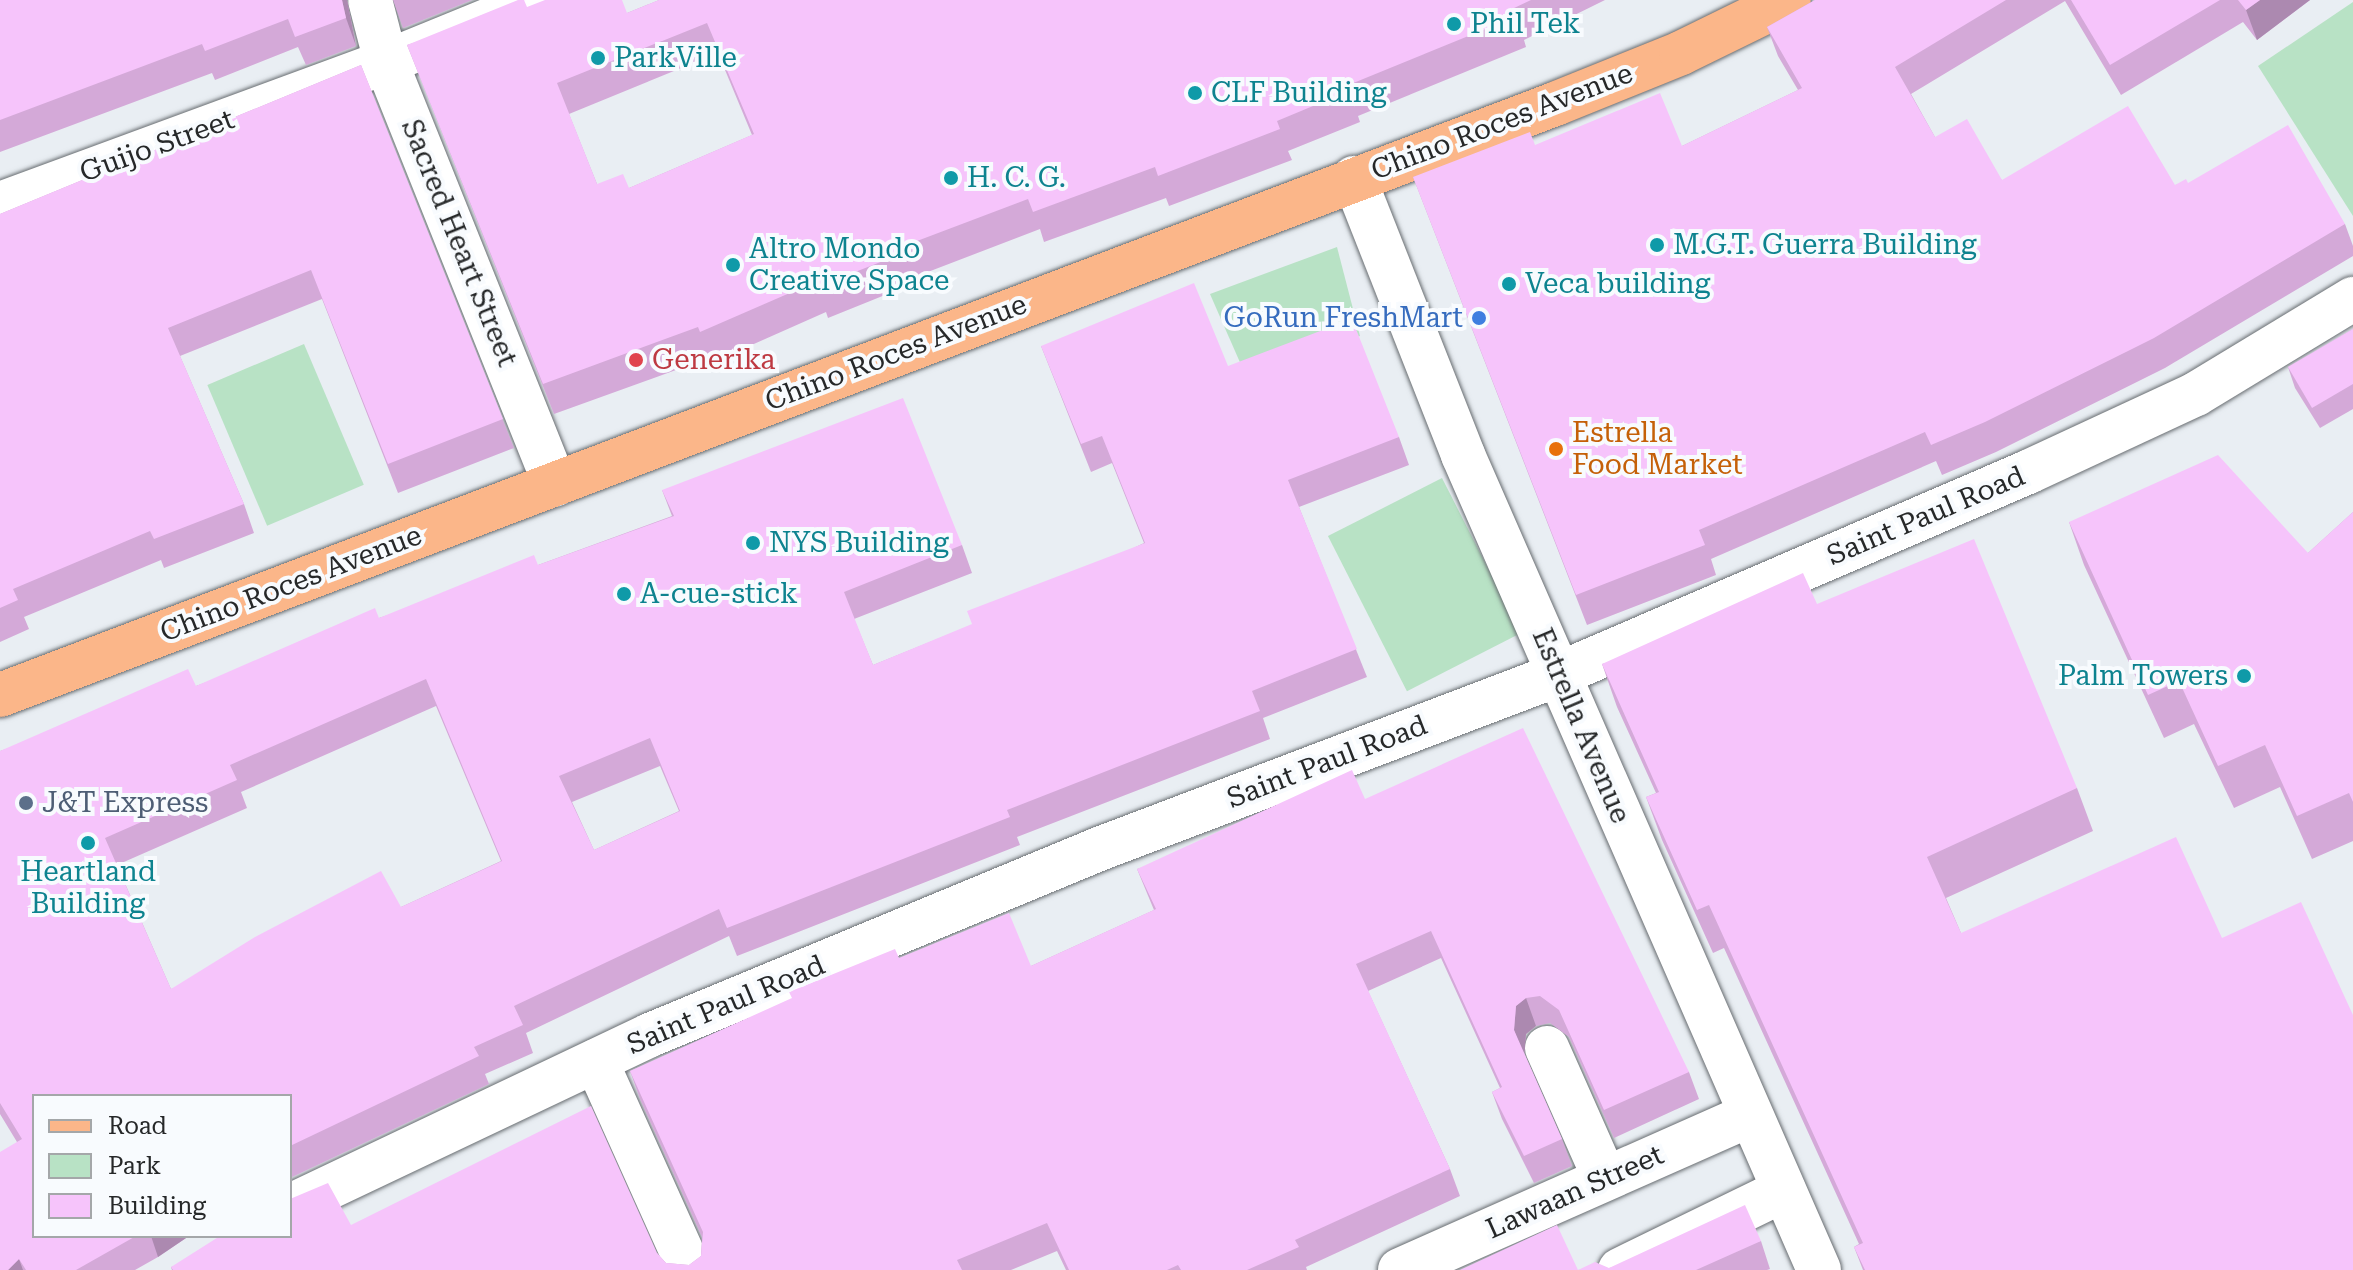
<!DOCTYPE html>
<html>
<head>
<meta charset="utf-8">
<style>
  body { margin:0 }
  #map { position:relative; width:2353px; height:1270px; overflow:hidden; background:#e9eef3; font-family:"Roboto Serif",serif }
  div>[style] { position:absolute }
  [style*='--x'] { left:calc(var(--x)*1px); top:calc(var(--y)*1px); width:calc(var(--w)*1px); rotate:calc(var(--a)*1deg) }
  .green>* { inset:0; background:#b8e2c5; transform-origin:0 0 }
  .roads { filter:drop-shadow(0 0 2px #676c70) drop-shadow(0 0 2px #676c70) }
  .minor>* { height:44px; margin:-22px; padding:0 22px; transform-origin:22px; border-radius:22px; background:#fff }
  .major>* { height:44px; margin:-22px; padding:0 22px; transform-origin:22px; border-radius:22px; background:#fbb689 }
  .wall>* { inset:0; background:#d4a9d8 }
  .shaded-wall>* { inset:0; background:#ac89b0 }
  .building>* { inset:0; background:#f6c4fb }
  .dots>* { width:22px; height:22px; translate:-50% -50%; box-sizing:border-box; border:4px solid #f8fbfe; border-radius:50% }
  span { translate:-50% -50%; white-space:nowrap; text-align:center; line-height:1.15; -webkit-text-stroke:8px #f8fbfe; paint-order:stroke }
  .culture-label { font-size:28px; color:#0d838f }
  .left { translate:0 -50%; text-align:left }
  .right { translate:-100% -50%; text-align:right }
  .street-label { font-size:28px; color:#262829 }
  .shop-label { font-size:28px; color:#366cbe }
  .health-label { font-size:28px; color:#be3a42 }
  .food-label { font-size:28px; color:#c56008 }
  .service-label { font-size:28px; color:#4e5e75 }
  .legend { position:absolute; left:32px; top:1094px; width:260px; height:144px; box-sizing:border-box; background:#f8fbfe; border:2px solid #a4a7a9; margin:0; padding:10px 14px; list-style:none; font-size:24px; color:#262829 }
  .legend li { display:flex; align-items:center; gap:16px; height:40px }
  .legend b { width:40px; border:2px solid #a4a7a9 }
</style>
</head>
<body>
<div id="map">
  <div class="green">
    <i style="clip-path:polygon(2353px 2px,2353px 216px,2258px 66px)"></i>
    <i style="clip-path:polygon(1337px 247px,1360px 336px,1249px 383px,1210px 294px)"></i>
    <i style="left:304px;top:344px;width:153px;height:105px;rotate:67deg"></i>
    <i style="left:1442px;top:478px;width:174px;height:128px;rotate:63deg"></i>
  </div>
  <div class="roads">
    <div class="minor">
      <i style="--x:370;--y:0;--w:64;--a:75.5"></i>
      <i style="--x:386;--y:62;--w:455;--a:68.2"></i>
      <i style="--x:1354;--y:178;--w:298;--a:68.5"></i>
      <i style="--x:1463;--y:455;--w:889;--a:66.4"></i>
      <i style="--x:0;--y:204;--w:411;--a:-20.2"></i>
      <i style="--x:386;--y:62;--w:164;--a:-22.2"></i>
      <i style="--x:1547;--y:1048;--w:143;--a:66.1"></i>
      <i style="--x:596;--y:1061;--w:229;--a:65.8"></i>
      <i style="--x:290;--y:1206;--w:399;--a:-25.4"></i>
      <i style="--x:650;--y:1035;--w:486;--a:-22.5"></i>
      <i style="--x:1099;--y:849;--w:492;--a:-20.8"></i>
      <i style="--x:1559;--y:674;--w:511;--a:-23.3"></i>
      <i style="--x:2028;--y:472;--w:185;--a:-24.9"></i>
      <i style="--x:2196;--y:394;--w:184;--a:-31.2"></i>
      <i style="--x:1400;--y:1270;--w:383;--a:-23.9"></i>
      <i style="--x:1620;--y:1270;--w:182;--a:-26"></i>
    </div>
    <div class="major">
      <i style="--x:0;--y:695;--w:1664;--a:-20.81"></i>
      <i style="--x:1555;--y:104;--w:136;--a:-22"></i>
      <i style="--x:1681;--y:53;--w:120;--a:-26.1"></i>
    </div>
  </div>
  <div class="wall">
    <i style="clip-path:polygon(0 0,347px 0,356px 46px,306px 65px,298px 47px,215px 80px,212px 73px,0 152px)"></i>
    <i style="clip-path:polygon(393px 0,472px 0,403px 28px)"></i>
    <i style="clip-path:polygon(evenodd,659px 0,1605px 0,1524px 40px,1526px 47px,1358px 116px,1360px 122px,1288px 151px,1292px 160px,1169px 206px,1166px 198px,1044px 242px,1040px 229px,920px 275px,922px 280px,828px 318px,826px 312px,711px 363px,709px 358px,554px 414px,407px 45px,527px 7px,627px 13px,659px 0,718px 53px,752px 135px,629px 188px,597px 184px,569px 114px,718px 53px)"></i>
    <i style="clip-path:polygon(1815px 0,2310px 0,2257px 40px,2243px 22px,2121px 95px,2065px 1px,1911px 94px,1935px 137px,2002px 180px,2175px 185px,2188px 183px,2345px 224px,2353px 246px,2353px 256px,2165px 368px,1996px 452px,1942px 475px,1936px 461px,1711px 559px,1716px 575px,1587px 625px,1413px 177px,1535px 145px,1682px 146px,1798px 90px,1778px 56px,1767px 27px)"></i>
    <i style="clip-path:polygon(361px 65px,514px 448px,398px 493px,322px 299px,180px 356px,244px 504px,254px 533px,164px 568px,161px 560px,24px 617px,29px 629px,0 642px,0 214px)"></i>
    <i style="clip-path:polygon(2353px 329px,2353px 409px,2320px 428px,2295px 388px,2288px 367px)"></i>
    <i style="clip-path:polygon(evenodd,1041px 346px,1228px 366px,1399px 437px,1409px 465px,1299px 507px,1367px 677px,1263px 718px,1270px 739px,1017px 837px,1020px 845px,737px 956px,729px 936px,526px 1033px,533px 1053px,485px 1074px,489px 1084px,290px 1178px,290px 1096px,34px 1236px,189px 1236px,158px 1257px,135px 1270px,0 1270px,17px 1142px,0 1114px,0 751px,196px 686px,379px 618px,538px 565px,672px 516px,662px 490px,962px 545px,972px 573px,854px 619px,873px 665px,972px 625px,1144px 543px,1112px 463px,1091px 472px,1041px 346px,436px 706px,501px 861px,401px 907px,171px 989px,117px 865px,247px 808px,241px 792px,436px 706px,1041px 346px,660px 766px,679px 811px,594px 850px,572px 802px,660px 766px)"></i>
    <i style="clip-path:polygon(2353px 512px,2353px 841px,2312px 859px,2280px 787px,2234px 808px,2194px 724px,2164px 738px,2084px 565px,2069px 522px,2308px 553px)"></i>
    <i style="clip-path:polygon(1817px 604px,2077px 788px,2093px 831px,1946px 898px,1961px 933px,2353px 1270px,1863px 1270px,1854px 1247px,1859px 1244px,1724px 948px,1713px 953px,1662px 840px,1646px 797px,1656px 793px,1617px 707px,1602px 664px)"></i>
    <i style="clip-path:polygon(1365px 799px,1689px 1072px,1699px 1099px,1614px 1138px,1569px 1037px,1550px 1023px,1536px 1026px,1526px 1034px,1524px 1053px,1562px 1139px,1572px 1166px,1534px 1183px,1502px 1119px,1492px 1092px,1500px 1088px,1441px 958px,1368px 991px,1450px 1169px,1460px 1196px,1306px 1267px,1307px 1270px,1066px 1270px,1057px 1251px,1011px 1270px,172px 1270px,171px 1267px,351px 1225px,657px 1253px,666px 1263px,689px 1265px,701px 1256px,702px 1237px,640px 1099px,630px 1071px,899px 958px,1031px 966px,1154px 910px,1137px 869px)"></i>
    <i style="clip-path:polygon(1761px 1241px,1770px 1269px,1767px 1270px,1460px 1270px,1578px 1270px,1609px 1268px)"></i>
  </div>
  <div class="shaded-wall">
    <i style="clip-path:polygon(342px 0,347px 0,356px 46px,346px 18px)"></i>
    <i style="clip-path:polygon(2260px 0,2310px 0,2257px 40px,2246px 10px)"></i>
    <i style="clip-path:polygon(1526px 998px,1536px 1026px,1526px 1034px,1524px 1057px,1514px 1030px,1516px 1006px)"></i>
    <i style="clip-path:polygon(151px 1236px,189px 1236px,158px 1257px)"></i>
    <i style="clip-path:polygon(19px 1259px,23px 1270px,8px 1270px)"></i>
  </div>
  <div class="building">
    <i style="clip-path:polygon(0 0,342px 0,346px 18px,295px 37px,288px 19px,205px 51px,202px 44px,0 120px)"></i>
    <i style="clip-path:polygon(evenodd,518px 0,524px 0,527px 7px,545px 0,622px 0,627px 13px,659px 0,1531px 0,1512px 9px,1515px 17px,1346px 86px,1349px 91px,1277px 121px,1280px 129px,1158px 176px,1155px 167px,1033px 212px,1028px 199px,909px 244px,911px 250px,817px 287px,815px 282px,700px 332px,698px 327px,543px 384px,407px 45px,518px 0,707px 23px,754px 134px,629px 188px,623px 174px,597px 184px,557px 83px,707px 23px)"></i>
    <i style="clip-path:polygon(1815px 0,2006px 0,1895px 67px,1935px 137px,1967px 119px,2002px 180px,2128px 106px,2175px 185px,2186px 179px,2188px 183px,2288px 125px,2345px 224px,2154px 338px,1985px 422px,1931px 445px,1925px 432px,1699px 530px,1705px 545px,1576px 595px,1413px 177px,1530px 132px,1535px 145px,1660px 93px,1682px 146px,1802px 88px,1767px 27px)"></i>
    <i style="clip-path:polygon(2071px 0,2220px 0,2110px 65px)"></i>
    <i style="clip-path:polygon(2238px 0,2260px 0,2246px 10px)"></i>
    <i style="clip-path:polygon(361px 65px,503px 419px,388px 464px,311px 270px,168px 328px,244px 504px,154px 539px,150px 531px,13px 589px,18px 600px,0 608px,0 214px)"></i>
    <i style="clip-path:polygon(evenodd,1194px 283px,1228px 366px,1352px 319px,1399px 437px,1288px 480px,1357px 649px,1252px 691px,1260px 711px,1007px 810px,1010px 817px,727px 928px,719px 909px,514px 1006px,523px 1025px,474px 1047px,479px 1056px,290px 1146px,290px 1096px,34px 1096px,34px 1236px,136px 1236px,76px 1270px,26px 1270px,19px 1259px,8px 1270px,0 1270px,0 1152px,22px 1139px,0 1103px,0 751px,188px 669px,196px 686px,375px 608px,379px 618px,534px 555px,538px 565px,674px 516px,662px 490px,903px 398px,962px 545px,844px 592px,873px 665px,972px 624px,967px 611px,1145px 543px,1102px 436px,1081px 444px,1041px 346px,1194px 283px,426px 679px,502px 861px,401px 907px,381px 871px,255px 937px,171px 989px,105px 838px,237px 780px,230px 765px,426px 679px,1194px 283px,650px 738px,680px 811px,594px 850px,559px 776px,650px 738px)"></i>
    <i style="clip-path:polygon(2353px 329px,2353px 384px,2312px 408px,2288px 367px)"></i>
    <i style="clip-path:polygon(2218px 455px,2308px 553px,2353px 512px,2353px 802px,2349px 793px,2297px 816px,2265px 745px,2218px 766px,2179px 681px,2148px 695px,2069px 522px)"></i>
    <i style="clip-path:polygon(1974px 539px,2077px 788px,1927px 857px,1961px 933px,2176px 837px,2222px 938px,2301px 902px,2353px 1015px,2353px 1270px,1865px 1270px,1854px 1247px,1863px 1243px,1709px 905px,1697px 910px,1646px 797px,1659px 792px,1602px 664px,1803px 573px,1817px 604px)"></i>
    <i style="clip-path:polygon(1523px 728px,1689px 1072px,1604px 1110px,1559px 1010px,1540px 996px,1526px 998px,1516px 1006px,1514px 1030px,1562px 1139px,1524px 1156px,1492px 1092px,1502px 1087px,1431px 931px,1356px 964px,1450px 1169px,1295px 1240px,1299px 1247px,1247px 1270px,1181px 1270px,1178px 1265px,1167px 1270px,1069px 1270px,1047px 1223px,957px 1260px,962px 1270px,173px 1270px,171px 1267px,220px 1236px,290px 1236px,290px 1199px,328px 1183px,351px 1225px,591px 1106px,657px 1253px,666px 1263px,689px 1265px,701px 1256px,703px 1232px,630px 1071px,792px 998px,789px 992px,895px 949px,899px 958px,1009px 913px,1031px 966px,1156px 909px,1137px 869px,1352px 770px,1365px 799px)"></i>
    <i style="clip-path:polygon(1745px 1205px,1761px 1241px,1696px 1270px,1460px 1270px,1557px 1225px,1578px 1270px,1595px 1262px,1609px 1268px)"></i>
  </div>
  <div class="dots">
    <i style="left:1454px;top:24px;background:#0f9aa8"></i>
    <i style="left:598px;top:58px;background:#0f9aa8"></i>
    <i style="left:1195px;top:93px;background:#0f9aa8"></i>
    <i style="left:951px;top:178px;background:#0f9aa8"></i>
    <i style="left:1657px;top:245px;background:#0f9aa8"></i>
    <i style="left:733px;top:265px;background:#0f9aa8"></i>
    <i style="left:1509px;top:284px;background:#0f9aa8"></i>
    <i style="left:1479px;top:318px;background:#3f7fe0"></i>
    <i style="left:636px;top:360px;background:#e0444e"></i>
    <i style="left:1556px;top:449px;background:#e8710a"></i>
    <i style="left:753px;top:543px;background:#0f9aa8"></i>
    <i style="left:624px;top:594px;background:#0f9aa8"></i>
    <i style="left:2244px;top:676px;background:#0f9aa8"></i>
    <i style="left:26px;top:803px;background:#5c6f8a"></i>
    <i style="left:88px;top:843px;background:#0f9aa8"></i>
  </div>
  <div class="culture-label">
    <span class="left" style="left:1470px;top:24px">Phil Tek</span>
    <span class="left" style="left:614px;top:58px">ParkVille</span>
    <span class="left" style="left:1211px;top:93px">CLF Building</span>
    <span class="left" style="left:967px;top:178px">H. C. G.</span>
    <span class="left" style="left:1673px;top:245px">M.G.T. Guerra Building</span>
    <span class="left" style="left:749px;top:265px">Altro Mondo<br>Creative Space</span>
    <span class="left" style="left:1525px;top:284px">Veca building</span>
    <span class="left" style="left:769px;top:543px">NYS Building</span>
    <span class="left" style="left:640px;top:594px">A-cue-stick</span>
    <span class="right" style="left:2228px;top:676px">Palm Towers</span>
    <span style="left:88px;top:888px">Heartland<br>Building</span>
  </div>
  <div class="street-label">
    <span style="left:1502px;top:122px;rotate:-21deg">Chino Roces Avenue</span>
    <span style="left:157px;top:146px;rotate:-20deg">Guijo Street</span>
    <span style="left:459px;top:243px;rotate:68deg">Sacred Heart Street</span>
    <span style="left:896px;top:353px;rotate:-21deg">Chino Roces Avenue</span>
    <span style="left:1926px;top:516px;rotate:-23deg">Saint Paul Road</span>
    <span style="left:291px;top:584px;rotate:-21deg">Chino Roces Avenue</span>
    <span style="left:1581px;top:726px;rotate:67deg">Estrella Avenue</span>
    <span style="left:1327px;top:762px;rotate:-21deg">Saint Paul Road</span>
    <span style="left:726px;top:1005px;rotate:-23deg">Saint Paul Road</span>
    <span style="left:1575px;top:1192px;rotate:-24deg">Lawaan Street</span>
  </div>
  <div class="shop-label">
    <span class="right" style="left:1463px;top:318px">GoRun FreshMart</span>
  </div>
  <div class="health-label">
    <span class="left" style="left:652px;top:360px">Generika</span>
  </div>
  <div class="food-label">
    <span class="left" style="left:1572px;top:449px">Estrella<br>Food Market</span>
  </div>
  <div class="service-label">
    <span class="left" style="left:42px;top:803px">J&amp;T Express</span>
  </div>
  <ul class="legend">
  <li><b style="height:10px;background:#fbb689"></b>Road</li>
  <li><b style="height:22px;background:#b8e2c5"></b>Park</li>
  <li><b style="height:22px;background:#f6c4fb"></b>Building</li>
  </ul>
</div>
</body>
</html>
